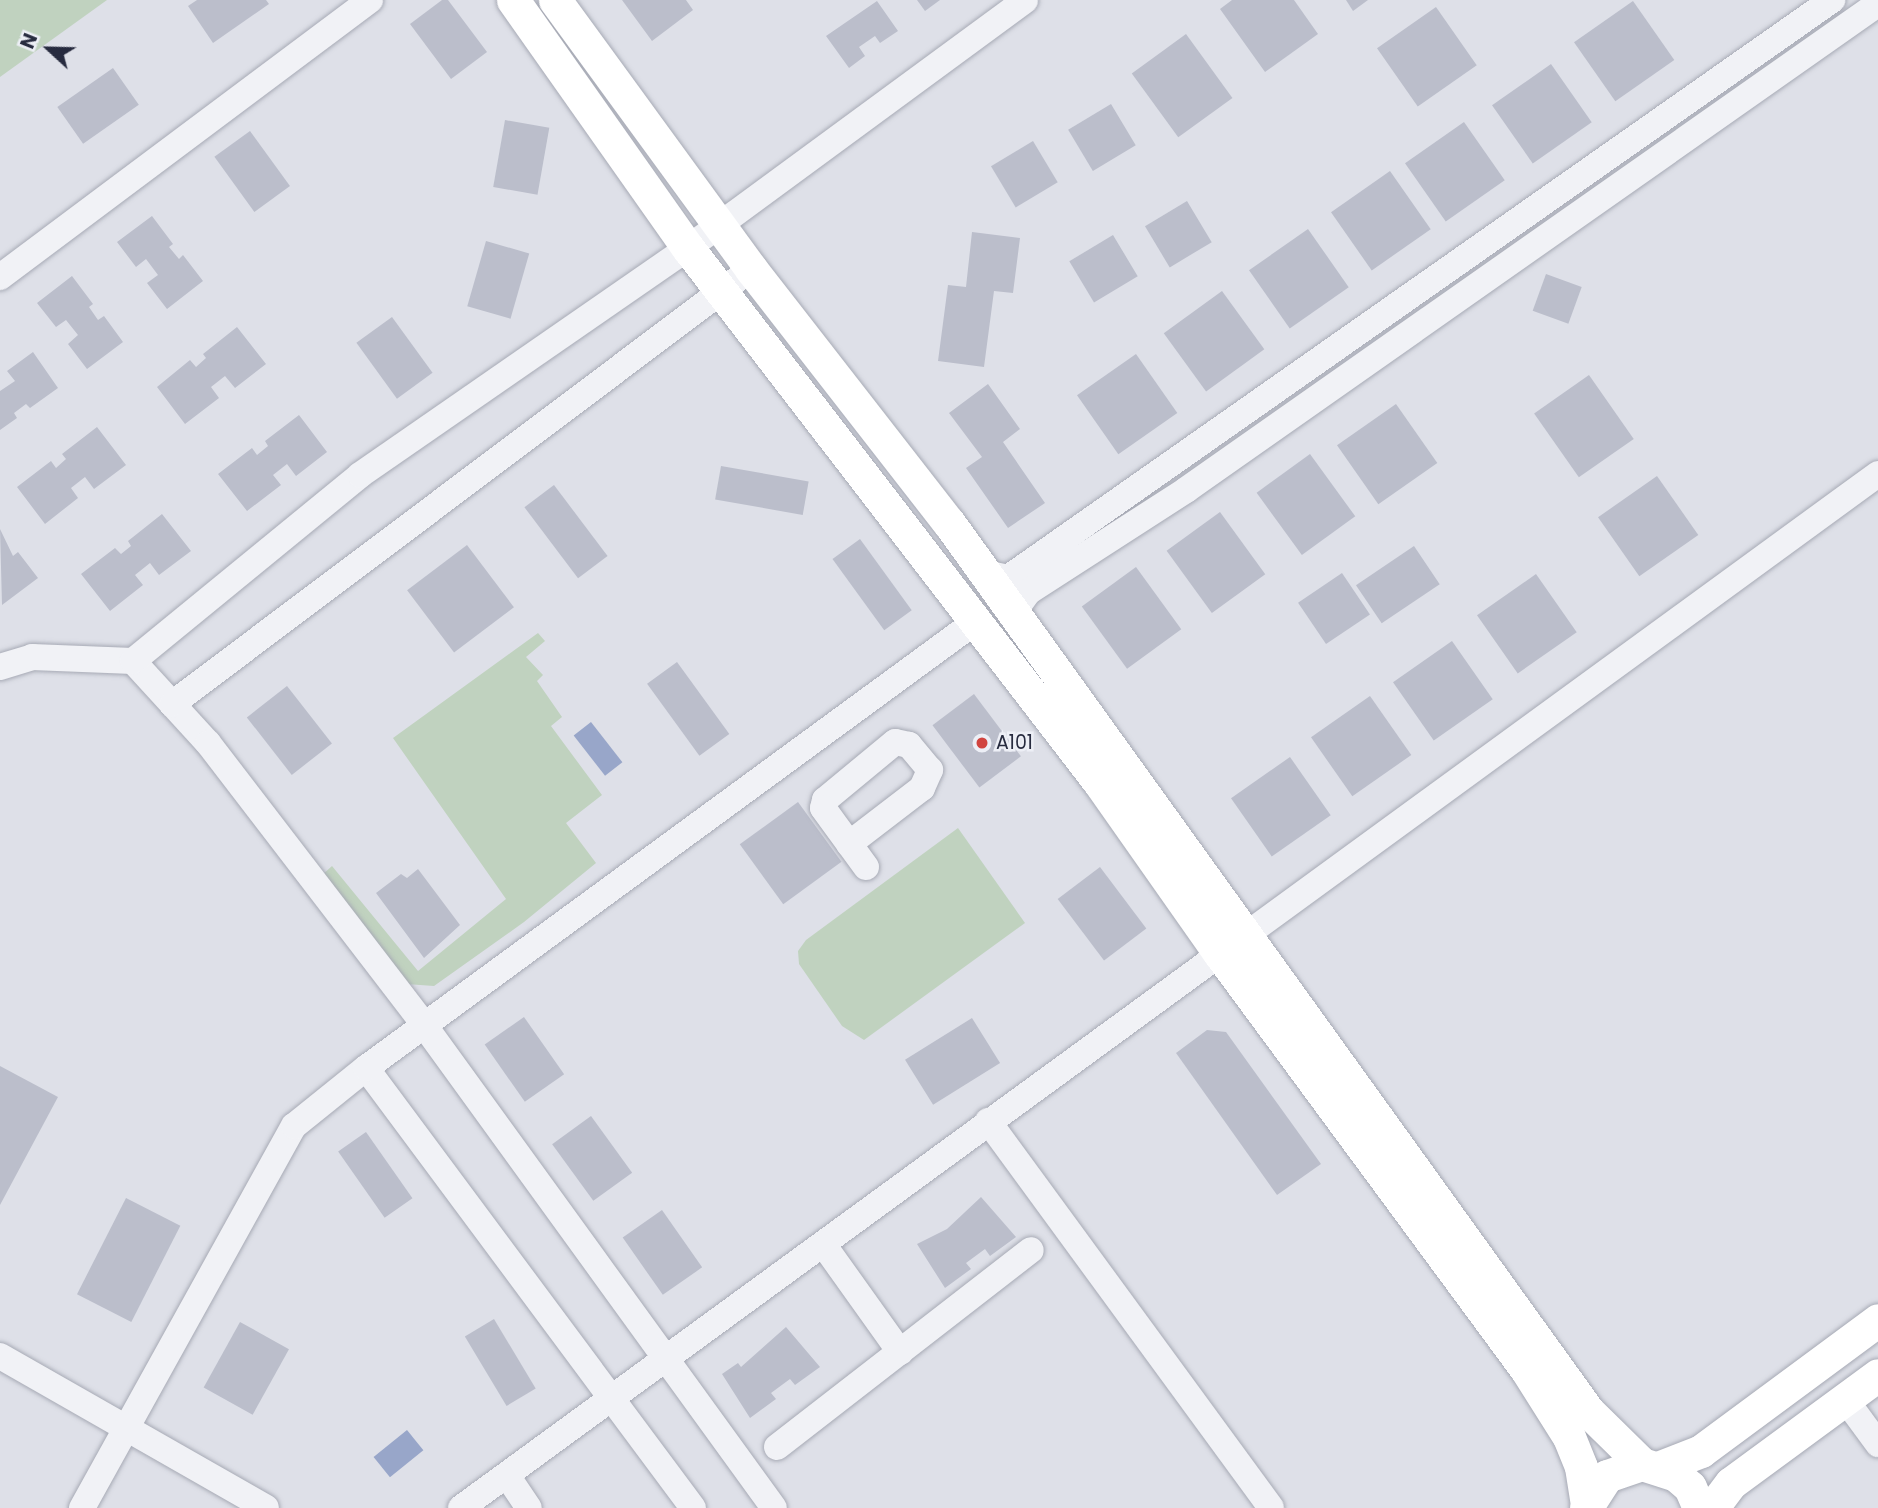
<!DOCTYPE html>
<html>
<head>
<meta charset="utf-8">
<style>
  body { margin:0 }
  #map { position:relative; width:1878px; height:1508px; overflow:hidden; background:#dee0e8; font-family:Poppins,sans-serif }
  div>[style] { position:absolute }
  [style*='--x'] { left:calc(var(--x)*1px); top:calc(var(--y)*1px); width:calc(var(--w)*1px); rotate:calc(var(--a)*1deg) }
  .green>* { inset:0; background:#c0d2bf }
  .water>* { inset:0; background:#98a6c9; transform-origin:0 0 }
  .building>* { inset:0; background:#bbbecb; transform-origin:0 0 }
  .roads { filter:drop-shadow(0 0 2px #a7aab5) drop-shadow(0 0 2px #a7aab5) }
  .minor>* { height:26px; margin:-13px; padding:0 13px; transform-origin:13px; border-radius:13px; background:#f1f2f6 }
  .major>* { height:33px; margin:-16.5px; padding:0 16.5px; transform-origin:16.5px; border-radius:16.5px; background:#fff }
  .dots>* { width:19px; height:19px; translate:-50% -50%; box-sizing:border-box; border:4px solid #edeff6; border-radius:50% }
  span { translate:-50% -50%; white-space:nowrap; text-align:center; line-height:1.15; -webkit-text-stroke:5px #edeff6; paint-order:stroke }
  .poi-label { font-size:19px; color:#272b3f }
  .left { translate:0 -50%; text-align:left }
  .north { position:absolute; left:14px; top:14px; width:70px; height:70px; -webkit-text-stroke:5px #edeff6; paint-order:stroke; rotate:292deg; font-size:19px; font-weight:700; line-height:28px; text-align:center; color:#272b3f }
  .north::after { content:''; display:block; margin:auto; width:24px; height:32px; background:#272b3f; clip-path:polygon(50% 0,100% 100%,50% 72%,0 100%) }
</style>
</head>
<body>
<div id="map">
  <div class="green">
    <i style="clip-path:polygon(0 0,107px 0,0 77px)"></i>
    <i style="clip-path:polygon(538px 633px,545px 641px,526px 657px,543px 675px,537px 681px,562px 717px,551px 726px,602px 795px,566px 823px,596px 863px,524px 922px,434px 986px,406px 984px,321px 876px,332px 866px,418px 971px,506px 899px,393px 738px)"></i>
    <i style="clip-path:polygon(958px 828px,1025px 923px,864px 1040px,842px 1026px,799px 964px,798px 951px,806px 940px)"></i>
  </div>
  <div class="water">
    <i style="left:591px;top:722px;width:51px;height:22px;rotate:52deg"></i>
    <i style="left:407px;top:1430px;width:26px;height:43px;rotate:51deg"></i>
  </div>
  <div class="building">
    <i style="clip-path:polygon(197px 0,266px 0,269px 4px,213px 43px,188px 6px)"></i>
    <i style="clip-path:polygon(442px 0,448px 0,487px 52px,451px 79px,410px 24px)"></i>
    <i style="clip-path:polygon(622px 0,686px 0,693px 10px,652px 41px)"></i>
    <i style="clip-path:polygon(917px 0,940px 0,925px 11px)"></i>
    <i style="clip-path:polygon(1232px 0,1294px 0,1318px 34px,1265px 72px,1220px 9px)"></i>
    <i style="clip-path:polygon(1346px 0,1368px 0,1353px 11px)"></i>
    <i style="clip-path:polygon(877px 1px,898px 31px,880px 43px,875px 36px,859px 47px,865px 56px,849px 68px,826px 36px)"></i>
    <i style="left:1633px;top:1px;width:72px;height:72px;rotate:55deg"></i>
    <i style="left:1436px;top:7px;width:71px;height:72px;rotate:55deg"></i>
    <i style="left:1186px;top:34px;width:79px;height:67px;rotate:54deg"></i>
    <i style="left:1551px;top:64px;width:71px;height:72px;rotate:55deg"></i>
    <i style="left:113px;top:68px;width:45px;height:68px;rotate:55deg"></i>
    <i style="left:1111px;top:104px;width:48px;height:50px;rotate:59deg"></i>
    <i style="left:505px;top:120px;width:45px;height:68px;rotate:10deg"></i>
    <i style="left:1464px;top:122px;width:71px;height:72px;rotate:55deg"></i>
    <i style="left:250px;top:131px;width:68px;height:44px;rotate:54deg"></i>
    <i style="left:1033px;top:141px;width:48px;height:49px;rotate:59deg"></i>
    <i style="left:1390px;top:171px;width:71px;height:72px;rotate:55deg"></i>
    <i style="left:1187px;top:201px;width:48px;height:49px;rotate:59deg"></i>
    <i style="clip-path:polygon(152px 216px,173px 244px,169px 247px,179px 259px,183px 255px,203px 281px,167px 309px,147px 283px,158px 275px,146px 259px,136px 267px,117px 242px)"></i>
    <i style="left:1308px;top:229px;width:71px;height:72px;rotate:55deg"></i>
    <i style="clip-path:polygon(972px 232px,1020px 238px,1013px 293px,994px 291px,984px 367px,938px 361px,948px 285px,966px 287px)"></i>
    <i style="left:1113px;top:235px;width:48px;height:51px;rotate:59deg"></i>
    <i style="left:486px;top:241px;width:45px;height:68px;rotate:16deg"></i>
    <i style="left:1546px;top:274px;width:38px;height:39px;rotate:20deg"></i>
    <i style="clip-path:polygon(72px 276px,93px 304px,89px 307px,98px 320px,104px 316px,123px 342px,87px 369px,68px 344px,78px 335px,66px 320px,56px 327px,37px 303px)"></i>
    <i style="left:1222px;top:291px;width:72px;height:72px;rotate:54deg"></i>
    <i style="left:392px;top:317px;width:69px;height:44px;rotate:54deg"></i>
    <i style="clip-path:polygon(237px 327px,266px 364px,235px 388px,225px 376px,211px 387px,219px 398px,185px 424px,157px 387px,190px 360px,196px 367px,206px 358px,203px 354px)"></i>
    <i style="clip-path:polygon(33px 352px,58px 388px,30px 408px,26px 404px,14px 413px,17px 418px,0 430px,0 391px,15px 381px,7px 371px)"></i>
    <i style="left:1136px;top:354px;width:72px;height:72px;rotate:55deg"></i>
    <i style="left:1589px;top:375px;width:78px;height:67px;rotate:55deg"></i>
    <i style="clip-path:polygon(988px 384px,1020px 429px,1003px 442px,1045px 503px,1008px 528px,966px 468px,982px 457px,949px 413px)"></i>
    <i style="left:1396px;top:404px;width:72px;height:72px;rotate:55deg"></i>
    <i style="clip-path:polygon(299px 415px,327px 452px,296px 476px,287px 464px,273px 475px,281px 485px,247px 511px,218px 474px,252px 448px,257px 455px,268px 446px,265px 441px)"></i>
    <i style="clip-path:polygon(97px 427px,126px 465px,94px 489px,85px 477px,71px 488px,78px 498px,45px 524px,17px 487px,51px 461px,56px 468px,66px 459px,62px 454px)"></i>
    <i style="left:1310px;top:454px;width:77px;height:66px;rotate:54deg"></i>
    <i style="left:721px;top:466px;width:89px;height:34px;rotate:10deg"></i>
    <i style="left:1657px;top:476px;width:72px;height:72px;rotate:55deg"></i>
    <i style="left:554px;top:485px;width:89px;height:37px;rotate:53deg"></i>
    <i style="left:1220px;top:512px;width:77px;height:66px;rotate:54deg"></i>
    <i style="clip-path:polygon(162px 514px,191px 551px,159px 575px,150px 563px,135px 575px,143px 585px,110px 611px,81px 574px,115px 548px,121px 554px,131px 546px,128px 541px)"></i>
    <i style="clip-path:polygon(0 529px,13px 556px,18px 552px,38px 578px,2px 605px)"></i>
    <i style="left:860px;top:539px;width:88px;height:34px;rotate:54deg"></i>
    <i style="left:467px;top:545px;width:78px;height:75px;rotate:53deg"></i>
    <i style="left:1414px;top:546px;width:46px;height:70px;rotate:56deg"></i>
    <i style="left:1136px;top:567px;width:77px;height:67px;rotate:54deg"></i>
    <i style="left:1342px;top:573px;width:50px;height:53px;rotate:56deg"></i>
    <i style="left:1536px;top:574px;width:71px;height:72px;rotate:55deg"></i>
    <i style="left:1452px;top:641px;width:71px;height:72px;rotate:55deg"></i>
    <i style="left:677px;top:662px;width:89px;height:37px;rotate:54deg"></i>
    <i style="left:287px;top:686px;width:73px;height:51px;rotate:52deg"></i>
    <i style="left:974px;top:694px;width:78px;height:52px;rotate:53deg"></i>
    <i style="left:1370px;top:696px;width:72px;height:72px;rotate:55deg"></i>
    <i style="left:1290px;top:757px;width:71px;height:72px;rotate:55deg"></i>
    <i style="left:798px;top:802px;width:74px;height:72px;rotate:54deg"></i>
    <i style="left:1100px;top:867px;width:77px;height:53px;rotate:53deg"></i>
    <i style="clip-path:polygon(418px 869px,460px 925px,424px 958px,376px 893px,401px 874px,407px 878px)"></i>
    <i style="left:524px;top:1017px;width:70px;height:48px;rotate:55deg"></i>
    <i style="left:972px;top:1018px;width:53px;height:79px;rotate:58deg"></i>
    <i style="clip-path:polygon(1207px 1030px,1226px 1032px,1321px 1164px,1277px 1195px,1176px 1053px)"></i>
    <i style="clip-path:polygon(0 1066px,58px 1097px,0 1205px)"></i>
    <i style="left:591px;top:1116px;width:70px;height:48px;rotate:54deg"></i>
    <i style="left:366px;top:1132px;width:81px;height:34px;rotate:55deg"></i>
    <i style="clip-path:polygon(981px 1197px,1016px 1237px,990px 1256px,985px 1249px,966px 1263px,971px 1269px,945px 1288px,917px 1244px,947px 1229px)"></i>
    <i style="left:126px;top:1198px;width:61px;height:108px;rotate:27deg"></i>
    <i style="left:662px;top:1210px;width:70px;height:48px;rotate:55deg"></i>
    <i style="left:494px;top:1319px;width:81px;height:34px;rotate:59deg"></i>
    <i style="left:240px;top:1322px;width:56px;height:75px;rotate:29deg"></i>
    <i style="clip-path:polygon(786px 1327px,820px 1367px,795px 1385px,790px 1379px,771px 1393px,776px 1399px,750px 1418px,722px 1374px,738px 1363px,741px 1367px)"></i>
  </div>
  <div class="roads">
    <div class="minor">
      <i style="--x:0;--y:277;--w:462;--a:-36.8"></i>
      <i style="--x:985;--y:573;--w:24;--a:12"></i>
      <i style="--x:1008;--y:578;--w:1007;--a:-35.05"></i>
      <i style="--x:1019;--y:621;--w:15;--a:-94"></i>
      <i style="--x:1018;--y:606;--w:17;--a:-54"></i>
      <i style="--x:1028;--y:592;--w:188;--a:-32.8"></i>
      <i style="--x:1186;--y:490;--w:842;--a:-35.09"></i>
      <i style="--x:1875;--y:6;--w:6;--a:-72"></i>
      <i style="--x:133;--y:661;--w:111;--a:47.6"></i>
      <i style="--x:208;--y:743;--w:355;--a:52.5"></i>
      <i style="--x:424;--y:1025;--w:596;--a:54.07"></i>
      <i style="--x:0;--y:667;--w:34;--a:-17"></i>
      <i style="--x:32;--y:657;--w:101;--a:2.3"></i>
      <i style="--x:133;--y:661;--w:293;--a:-39.3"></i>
      <i style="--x:360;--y:475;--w:399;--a:-34.7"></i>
      <i style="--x:688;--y:248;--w:418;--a:-36.3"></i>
      <i style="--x:172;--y:704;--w:724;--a:-36.92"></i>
      <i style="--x:849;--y:844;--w:92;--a:-37.5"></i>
      <i style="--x:922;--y:788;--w:20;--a:-66"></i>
      <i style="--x:930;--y:770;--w:33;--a:-130"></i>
      <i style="--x:909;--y:745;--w:14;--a:-168"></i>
      <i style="--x:895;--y:742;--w:91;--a:140.4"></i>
      <i style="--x:825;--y:800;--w:8;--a:104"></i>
      <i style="--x:823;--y:808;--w:73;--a:53.9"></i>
      <i style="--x:1246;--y:935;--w:782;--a:-36.11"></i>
      <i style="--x:366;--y:1068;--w:548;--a:53.38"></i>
      <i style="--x:988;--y:1121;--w:479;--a:53.8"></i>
      <i style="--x:823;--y:1244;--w:133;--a:54.5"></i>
      <i style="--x:0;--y:1356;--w:306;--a:29.7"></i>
      <i style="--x:1845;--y:1399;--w:56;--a:53.7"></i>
      <i style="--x:777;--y:1447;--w:321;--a:-37.8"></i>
      <i style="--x:508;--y:1477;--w:37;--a:56"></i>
      <i style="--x:82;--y:1508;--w:437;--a:-61"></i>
      <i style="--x:294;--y:1126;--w:92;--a:-38.9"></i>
      <i style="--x:366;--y:1068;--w:755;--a:-36.22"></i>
      <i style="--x:461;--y:1508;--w:940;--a:-36.13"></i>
    </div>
    <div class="major">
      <i style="--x:513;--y:0;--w:304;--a:54.8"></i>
      <i style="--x:688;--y:248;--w:674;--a:52.42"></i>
      <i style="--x:1099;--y:782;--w:210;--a:54.9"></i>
      <i style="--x:1220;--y:954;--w:516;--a:53.6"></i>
      <i style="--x:1526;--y:1369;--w:80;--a:57.7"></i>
      <i style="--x:1569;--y:1437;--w:32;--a:68"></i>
      <i style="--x:1581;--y:1467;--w:39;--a:81"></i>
      <i style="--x:555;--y:0;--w:333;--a:53.9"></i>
      <i style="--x:751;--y:269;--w:322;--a:52.1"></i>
      <i style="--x:949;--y:523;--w:1094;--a:54.26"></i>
      <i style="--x:1588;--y:1411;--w:76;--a:44.5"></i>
      <i style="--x:1660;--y:1467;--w:44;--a:-21.3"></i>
      <i style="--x:1701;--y:1451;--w:220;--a:-36.5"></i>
      <i style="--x:1586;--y:1508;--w:38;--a:-57"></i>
      <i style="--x:1607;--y:1476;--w:37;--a:-19"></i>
      <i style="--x:1642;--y:1464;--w:36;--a:18"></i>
      <i style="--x:1676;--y:1475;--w:18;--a:41"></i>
      <i style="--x:1690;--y:1487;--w:23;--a:67"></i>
      <i style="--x:1712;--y:1508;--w:31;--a:-53"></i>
      <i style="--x:1731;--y:1483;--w:182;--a:-36.3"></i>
    </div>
  </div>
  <div class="dots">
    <i style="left:982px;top:743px;background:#d1443f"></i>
  </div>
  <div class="poi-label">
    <span class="left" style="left:996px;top:743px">A101</span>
  </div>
  <div class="north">N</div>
</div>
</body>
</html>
